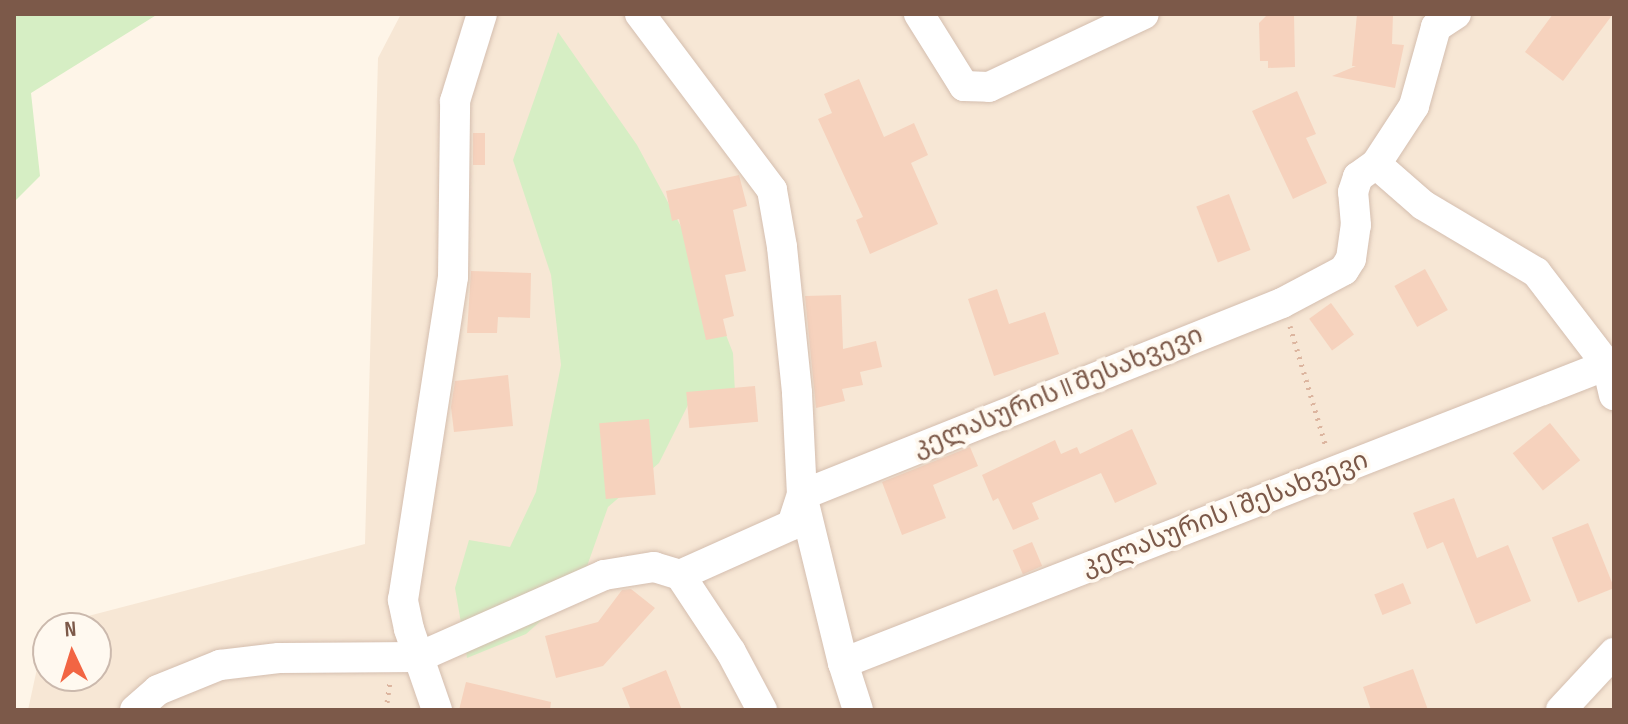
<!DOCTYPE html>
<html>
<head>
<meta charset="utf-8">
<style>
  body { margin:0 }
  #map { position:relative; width:1628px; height:724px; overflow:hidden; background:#fef5e8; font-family:"Sofia Sans Condensed","Noto Sans Georgian",sans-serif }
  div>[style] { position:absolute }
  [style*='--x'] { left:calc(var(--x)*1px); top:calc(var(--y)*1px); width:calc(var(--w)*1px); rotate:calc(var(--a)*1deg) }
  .residential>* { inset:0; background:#f7e7d5 }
  .green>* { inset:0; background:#d6eec4 }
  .building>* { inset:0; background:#f6d2bd; transform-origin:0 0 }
  .path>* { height:5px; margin-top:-2.5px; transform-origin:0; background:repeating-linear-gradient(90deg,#dcb59f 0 2px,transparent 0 8px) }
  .roads { filter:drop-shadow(0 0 2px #d4beaf) drop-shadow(0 0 2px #d4beaf) }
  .minor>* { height:30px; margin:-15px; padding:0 15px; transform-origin:15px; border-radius:15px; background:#fff }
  span { translate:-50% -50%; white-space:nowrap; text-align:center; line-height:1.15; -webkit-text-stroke:7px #fff9f0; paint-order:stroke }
  .street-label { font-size:26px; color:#7c5949 }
  .frame { position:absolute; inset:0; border:16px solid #7c5949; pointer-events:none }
  .north { position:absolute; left:32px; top:612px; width:80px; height:80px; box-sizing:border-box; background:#fff9f0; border:2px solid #cbb9ad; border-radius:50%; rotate:356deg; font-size:22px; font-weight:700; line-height:32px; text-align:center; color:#7c5949 }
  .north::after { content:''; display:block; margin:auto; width:28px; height:36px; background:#f26543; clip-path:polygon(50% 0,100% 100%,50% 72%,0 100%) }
</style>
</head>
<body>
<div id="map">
  <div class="residential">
    <i style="clip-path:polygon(evenodd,401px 14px,1614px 14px,1614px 710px,28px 710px,46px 627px,365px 544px,378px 58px,401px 14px,48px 628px,96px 628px,96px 676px,48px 676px,48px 628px)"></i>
  </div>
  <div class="green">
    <i style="clip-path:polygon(14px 14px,158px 14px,31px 93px,40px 176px,14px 202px)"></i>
    <i style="clip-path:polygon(558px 32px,637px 145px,691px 245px,733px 353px,735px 393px,692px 397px,659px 463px,608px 507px,580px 586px,526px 634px,467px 658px,455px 588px,469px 540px,510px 547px,536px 492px,561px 365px,551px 275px,513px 160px)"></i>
  </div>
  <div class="building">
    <i style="clip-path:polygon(1268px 14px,1294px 14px,1295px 67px,1268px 68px,1268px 61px,1260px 61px,1259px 23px)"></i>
    <i style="clip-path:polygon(1357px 14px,1393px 14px,1392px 44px,1404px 45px,1395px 88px,1332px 76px,1356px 66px,1352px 66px)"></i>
    <i style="clip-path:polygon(1553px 14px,1613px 14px,1563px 81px,1525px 52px)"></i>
    <i style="clip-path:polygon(859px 79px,884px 137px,914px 123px,928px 155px,911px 163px,938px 224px,870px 254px,856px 220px,863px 217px,818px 119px,832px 113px,824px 94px)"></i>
    <i style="clip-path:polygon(1297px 91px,1316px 134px,1306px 138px,1327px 183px,1293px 199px,1252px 111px)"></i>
    <i style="left:473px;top:133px;width:12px;height:32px"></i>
    <i style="clip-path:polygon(739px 175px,747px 206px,733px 210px,746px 271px,725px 275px,734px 316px,723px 319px,727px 336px,706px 340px,679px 219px,672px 221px,666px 191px)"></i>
    <i style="left:1229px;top:194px;width:60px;height:35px;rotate:69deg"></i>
    <i style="left:1425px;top:269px;width:47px;height:35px;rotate:61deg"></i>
    <i style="clip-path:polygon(471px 271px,531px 273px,530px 318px,498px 317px,497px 333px,467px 333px)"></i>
    <i style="clip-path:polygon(997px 289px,1009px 324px,1045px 312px,1059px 354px,994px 376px,968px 299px)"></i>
    <i style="clip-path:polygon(841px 295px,843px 349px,876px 341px,882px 367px,860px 372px,863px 385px,842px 389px,845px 401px,816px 408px,805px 296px)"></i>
    <i style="left:1331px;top:303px;width:39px;height:27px;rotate:54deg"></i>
    <i style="clip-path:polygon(508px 375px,513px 426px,454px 432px,451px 407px,455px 381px)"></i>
    <i style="left:755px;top:386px;width:36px;height:69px;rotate:85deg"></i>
    <i style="left:649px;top:419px;width:76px;height:50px;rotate:85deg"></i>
    <i style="left:1550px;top:423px;width:48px;height:48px;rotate:51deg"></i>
    <i style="clip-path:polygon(1132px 429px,1157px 484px,1115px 503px,1101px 473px,1032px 503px,1039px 519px,1013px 530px,998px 498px,993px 501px,982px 475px,1055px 440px,1061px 454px,1077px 447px,1080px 454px)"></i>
    <i style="clip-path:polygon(970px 447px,978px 466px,933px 485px,946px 518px,902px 535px,882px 482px)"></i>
    <i style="clip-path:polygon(1454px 498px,1477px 558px,1508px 545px,1531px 601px,1476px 624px,1443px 542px,1427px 549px,1413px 513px)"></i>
    <i style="left:1588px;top:523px;width:70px;height:39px;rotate:68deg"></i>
    <i style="left:1032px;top:542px;width:26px;height:21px;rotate:67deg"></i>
    <i style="left:1403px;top:583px;width:22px;height:31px;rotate:68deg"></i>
    <i style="clip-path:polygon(631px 589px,655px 608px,603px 666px,556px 678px,545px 636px,598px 622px,622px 590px)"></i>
    <i style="clip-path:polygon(1413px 669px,1428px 710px,1371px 710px,1363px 687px)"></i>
    <i style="clip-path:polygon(666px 670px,682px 710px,631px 710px,622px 688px)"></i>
    <i style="clip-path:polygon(466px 682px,551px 702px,550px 710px,459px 710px)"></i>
  </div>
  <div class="path">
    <i style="--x:1290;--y:326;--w:126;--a:73.4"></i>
    <i style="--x:386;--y:710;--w:27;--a:-82"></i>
  </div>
  <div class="roads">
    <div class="minor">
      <i style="--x:640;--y:14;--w:220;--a:53.1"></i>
      <i style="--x:772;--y:190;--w:58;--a:80"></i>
      <i style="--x:782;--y:247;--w:147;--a:84.1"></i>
      <i style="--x:797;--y:393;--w:102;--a:87.2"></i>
      <i style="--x:802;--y:495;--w:173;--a:76.3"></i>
      <i style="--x:843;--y:663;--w:49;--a:72.3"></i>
      <i style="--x:919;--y:14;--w:85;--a:58"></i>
      <i style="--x:964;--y:86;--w:25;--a:2"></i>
      <i style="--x:989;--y:87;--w:171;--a:-25.2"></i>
      <i style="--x:1456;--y:14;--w:24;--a:147"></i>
      <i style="--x:1436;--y:27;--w:82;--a:105.6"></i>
      <i style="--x:1414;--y:106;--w:69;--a:123.2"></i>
      <i style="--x:1376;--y:164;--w:62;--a:41.1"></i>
      <i style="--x:1423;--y:205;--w:131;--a:30.7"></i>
      <i style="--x:1536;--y:272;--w:117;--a:52.6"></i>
      <i style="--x:1607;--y:365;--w:31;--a:77"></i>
      <i style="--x:680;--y:575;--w:123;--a:-24.1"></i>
      <i style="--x:792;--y:525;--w:32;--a:-72"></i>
      <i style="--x:802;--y:495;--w:517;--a:-21.8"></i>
      <i style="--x:1282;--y:303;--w:70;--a:-28"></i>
      <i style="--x:1344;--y:270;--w:13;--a:-58"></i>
      <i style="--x:1351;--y:259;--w:34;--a:-82"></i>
      <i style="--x:1356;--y:225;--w:33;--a:-95"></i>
      <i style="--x:1353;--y:192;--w:16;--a:-72"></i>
      <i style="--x:1358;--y:177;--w:22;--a:-36"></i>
      <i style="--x:843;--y:663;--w:820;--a:-21.31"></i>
      <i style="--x:135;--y:710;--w:30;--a:-41"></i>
      <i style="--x:158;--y:690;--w:67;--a:-22"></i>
      <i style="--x:220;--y:665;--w:59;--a:-6.8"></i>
      <i style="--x:279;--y:658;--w:140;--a:-0.4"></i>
      <i style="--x:419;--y:657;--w:202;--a:-23.9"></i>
      <i style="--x:604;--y:575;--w:51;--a:-9.1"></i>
      <i style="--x:654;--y:567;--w:27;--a:17"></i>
      <i style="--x:680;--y:575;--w:92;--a:56.5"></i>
      <i style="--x:731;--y:652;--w:66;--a:61.9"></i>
      <i style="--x:437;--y:710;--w:86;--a:-109.1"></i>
      <i style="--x:409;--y:629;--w:30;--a:-102"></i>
      <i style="--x:403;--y:600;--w:327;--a:-81.2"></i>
      <i style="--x:453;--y:277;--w:176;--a:-89.3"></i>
      <i style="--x:455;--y:101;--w:91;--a:-72.8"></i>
      <i style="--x:1561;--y:710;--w:78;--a:-47.1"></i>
    </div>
  </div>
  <div class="street-label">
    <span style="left:1058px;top:392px;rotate:-22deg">კელასურის II შესახვევი</span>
    <span style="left:1225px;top:514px;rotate:-21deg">კელასურის I შესახვევი</span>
  </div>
  <div class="frame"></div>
  <div class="north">N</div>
</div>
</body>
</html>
